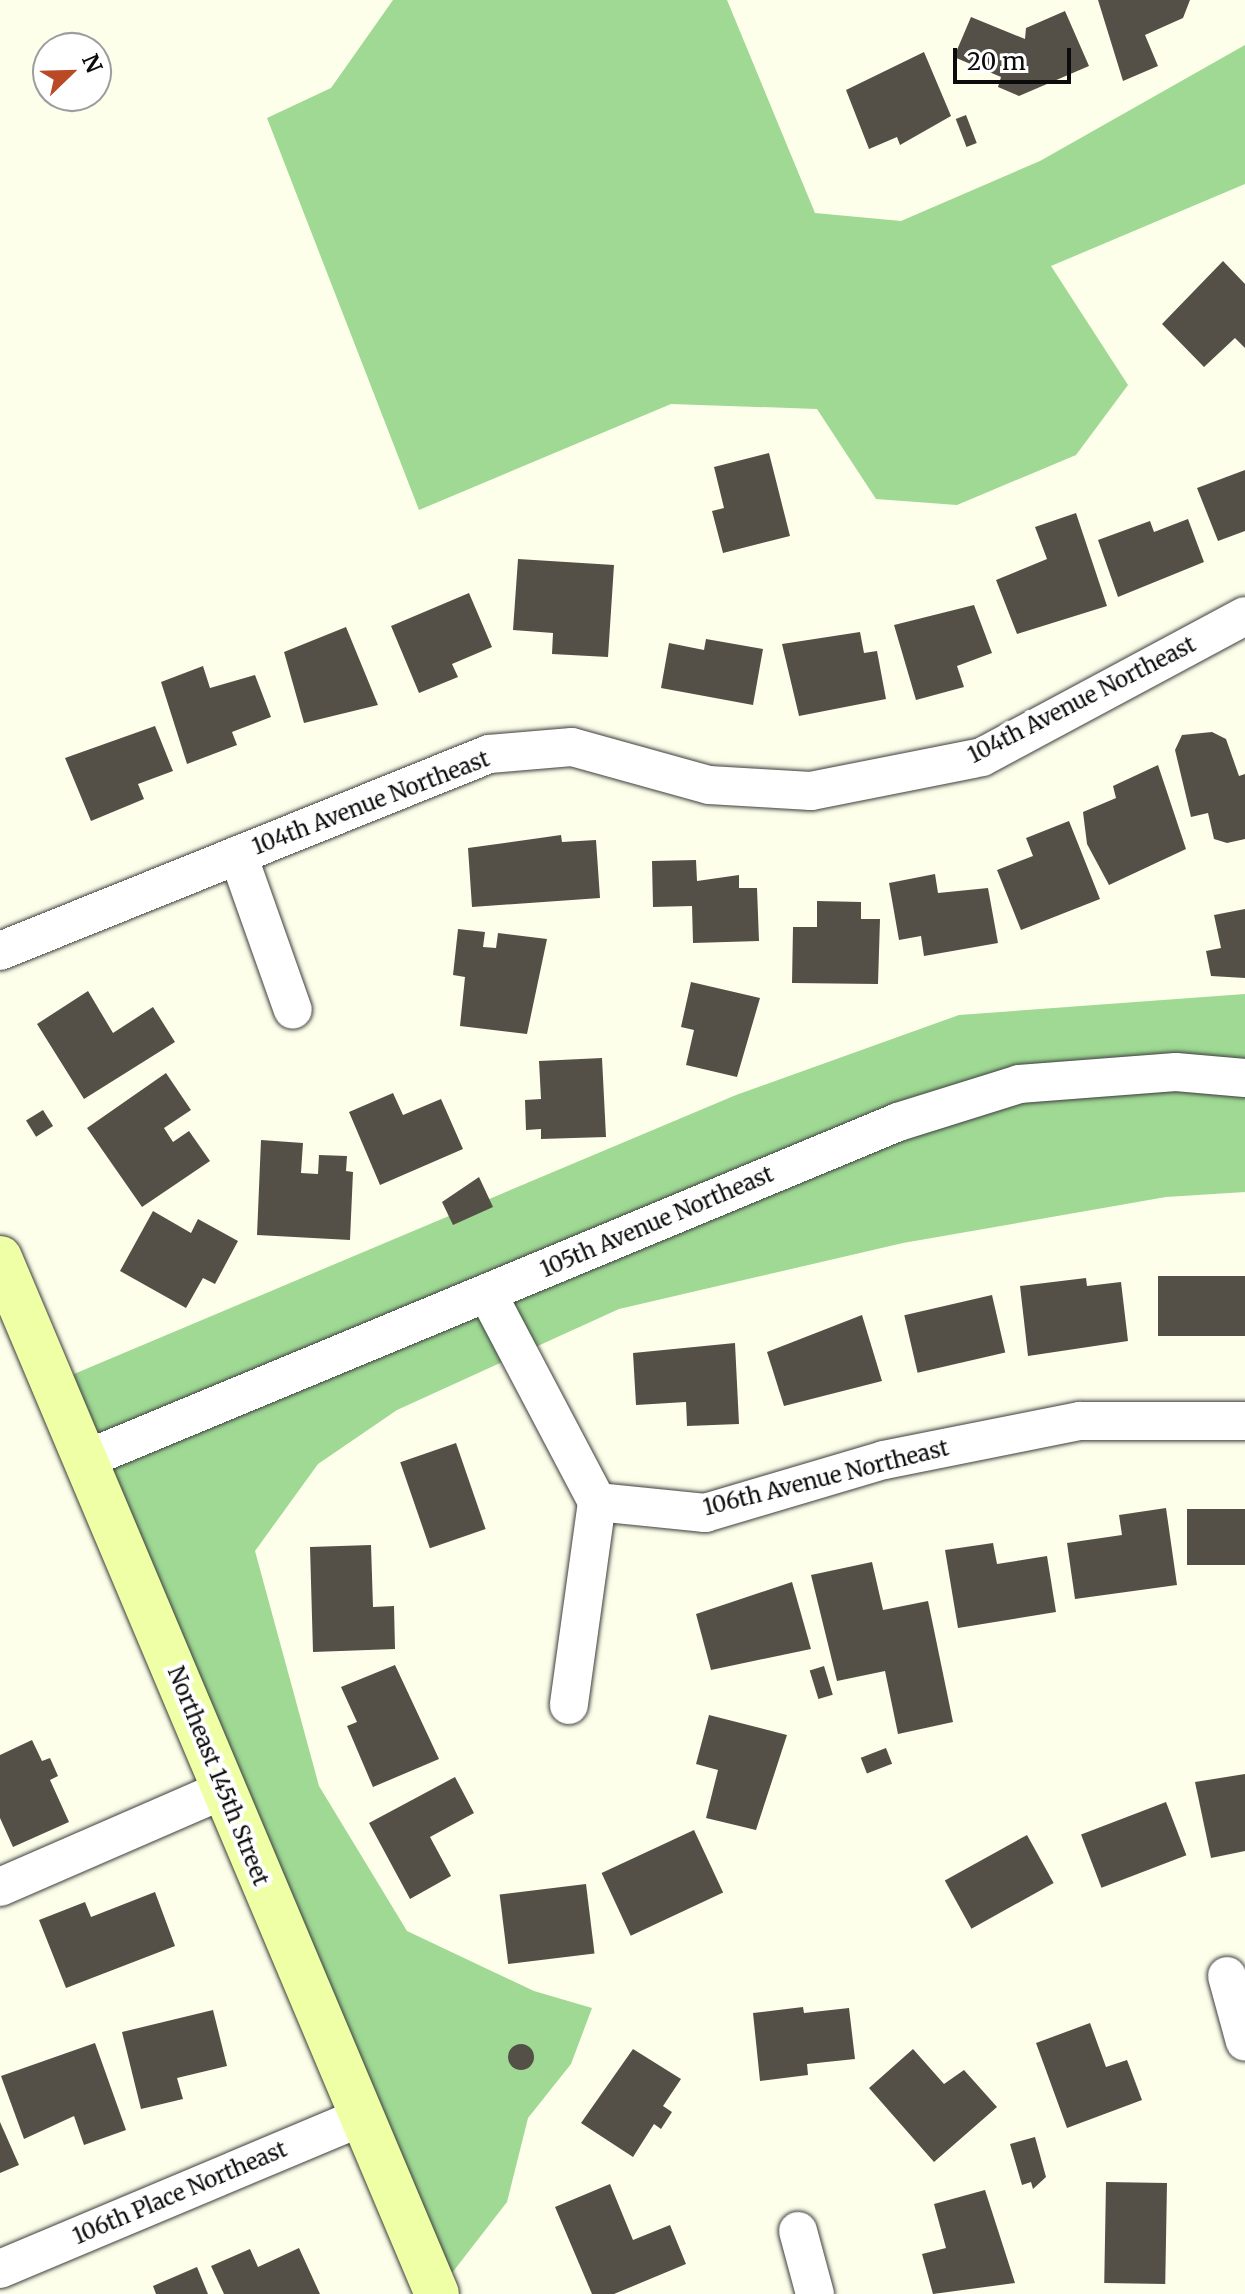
<!DOCTYPE html>
<html>
<head>
<meta charset="utf-8">
<style>
  body { margin:0 }
  #map { position:relative; width:1245px; height:2294px; overflow:hidden; background:#fdffea; font-family:Merriweather,serif }
  div>[style] { position:absolute }
  [style*='--x'] { left:calc(var(--x)*1px); top:calc(var(--y)*1px); width:calc(var(--w)*1px); rotate:calc(var(--a)*1deg) }
  .forest>* { inset:0; background:#9fd994 }
  .building>* { inset:0; background:#545048; transform-origin:0 0 }
  .round { border-radius:50% }
  .roads { filter:drop-shadow(0 0 2px #3e3e3e) drop-shadow(0 0 2px #3e3e3e) }
  .street>* { height:38px; margin:-19px; padding:0 19px; transform-origin:19px; border-radius:19px; background:#fff }
  .secondary>* { height:44px; margin:-22px; padding:0 22px; transform-origin:22px; border-radius:22px; background:#efffa5 }
  span { translate:-50% -50%; white-space:nowrap; text-align:center; line-height:1.15; -webkit-text-stroke:8px #fff; paint-order:stroke }
  .street-label { font-size:22px; color:#0b0b0b }
  .north { position:absolute; left:32px; top:32px; width:80px; height:80px; box-sizing:border-box; background:#fff; border:2px solid #9d9d9d; border-radius:50%; rotate:67deg; font-size:22px; font-weight:700; line-height:32px; text-align:center; color:#0b0b0b }
  .north::after { content:''; display:block; margin:auto; width:28px; height:36px; background:#ba4925; clip-path:polygon(50% 0,100% 100%,50% 72%,0 100%) }
  .scale { position:absolute; left:953px; top:48px; width:118px; height:36px; box-sizing:border-box; border:4px solid #0b0b0b; border-top:0; padding-left:10px; font-size:24px; line-height:28px; white-space:nowrap; color:#0b0b0b; -webkit-text-stroke:6px #fff; paint-order:stroke }
</style>
</head>
<body>
<div id="map">
  <div class="forest">
    <i style="clip-path:polygon(393px 0,727px 0,815px 213px,901px 221px,1040px 161px,1245px 45px,1245px 184px,1051px 266px,1128px 385px,1076px 455px,957px 505px,876px 499px,817px 409px,671px 404px,419px 510px,267px 118px,331px 88px)"></i>
    <i style="clip-path:polygon(1245px 994px,1245px 1192px,1166px 1197px,903px 1243px,619px 1309px,397px 1410px,318px 1464px,255px 1551px,319px 1786px,407px 1931px,534px 1991px,592px 2008px,571px 2064px,528px 2118px,507px 2202px,438px 2291px,55px 1382px,736px 1095px,959px 1015px)"></i>
  </div>
  <div class="building">
    <i style="clip-path:polygon(1098px 0,1190px 0,1183px 18px,1145px 35px,1158px 66px,1123px 81px)"></i>
    <i style="clip-path:polygon(1065px 11px,1089px 66px,1019px 96px,998px 87px,1001px 77px,954px 57px,971px 17px,1025px 39px,1026px 28px)"></i>
    <i style="clip-path:polygon(924px 52px,951px 116px,900px 145px,897px 137px,869px 149px,846px 90px)"></i>
    <i style="left:966px;top:115px;width:30px;height:11px;rotate:69deg"></i>
    <i style="clip-path:polygon(1223px 261px,1245px 284px,1245px 348px,1235px 338px,1204px 367px,1162px 324px)"></i>
    <i style="clip-path:polygon(769px 453px,790px 536px,723px 553px,712px 511px,724px 508px,714px 467px)"></i>
    <i style="clip-path:polygon(1245px 470px,1245px 531px,1218px 541px,1197px 488px)"></i>
    <i style="clip-path:polygon(1076px 513px,1107px 606px,1017px 634px,996px 580px,1047px 559px,1035px 527px)"></i>
    <i style="clip-path:polygon(1188px 519px,1204px 562px,1118px 597px,1098px 540px,1150px 521px,1154px 532px)"></i>
    <i style="clip-path:polygon(518px 559px,614px 565px,608px 657px,552px 654px,553px 633px,513px 630px)"></i>
    <i style="clip-path:polygon(469px 593px,492px 647px,452px 664px,458px 677px,419px 693px,391px 626px)"></i>
    <i style="clip-path:polygon(974px 605px,992px 653px,957px 666px,964px 687px,916px 700px,894px 625px)"></i>
    <i style="clip-path:polygon(346px 627px,378px 705px,304px 723px,284px 652px)"></i>
    <i style="clip-path:polygon(860px 632px,864px 653px,877px 651px,886px 699px,799px 716px,782px 644px)"></i>
    <i style="clip-path:polygon(706px 639px,763px 649px,753px 705px,661px 688px,669px 643px,704px 650px)"></i>
    <i style="clip-path:polygon(203px 666px,210px 688px,255px 675px,271px 717px,232px 732px,237px 745px,187px 764px,161px 682px)"></i>
    <i style="clip-path:polygon(155px 726px,173px 771px,138px 784px,144px 799px,91px 821px,65px 758px)"></i>
    <i style="clip-path:polygon(1212px 732px,1226px 739px,1239px 776px,1245px 774px,1245px 839px,1227px 843px,1214px 839px,1208px 813px,1191px 817px,1175px 750px,1182px 735px)"></i>
    <i style="clip-path:polygon(1158px 765px,1186px 849px,1109px 885px,1087px 844px,1083px 812px,1116px 798px,1113px 786px)"></i>
    <i style="clip-path:polygon(1069px 821px,1100px 899px,1021px 930px,997px 870px,1033px 856px,1026px 838px)"></i>
    <i style="clip-path:polygon(561px 835px,562px 842px,596px 840px,600px 898px,472px 907px,468px 848px)"></i>
    <i style="clip-path:polygon(696px 860px,697px 881px,739px 875px,739px 888px,757px 888px,759px 941px,693px 943px,692px 906px,653px 907px,652px 861px)"></i>
    <i style="clip-path:polygon(935px 874px,938px 893px,988px 888px,998px 943px,924px 956px,921px 936px,899px 940px,889px 883px)"></i>
    <i style="clip-path:polygon(817px 901px,861px 902px,861px 919px,880px 919px,878px 984px,792px 983px,793px 927px,817px 927px)"></i>
    <i style="clip-path:polygon(1245px 909px,1245px 978px,1211px 976px,1206px 951px,1221px 948px,1214px 915px)"></i>
    <i style="clip-path:polygon(458px 929px,485px 932px,483px 947px,496px 948px,498px 933px,547px 939px,527px 1034px,460px 1026px,465px 977px,453px 975px)"></i>
    <i style="clip-path:polygon(691px 982px,760px 998px,737px 1077px,686px 1065px,694px 1030px,681px 1027px)"></i>
    <i style="clip-path:polygon(88px 991px,113px 1033px,153px 1007px,175px 1042px,84px 1099px,37px 1024px)"></i>
    <i style="clip-path:polygon(602px 1058px,606px 1137px,541px 1139px,541px 1129px,526px 1130px,525px 1100px,541px 1099px,539px 1061px)"></i>
    <i style="clip-path:polygon(166px 1073px,191px 1110px,164px 1128px,173px 1142px,189px 1131px,210px 1161px,142px 1207px,87px 1128px)"></i>
    <i style="clip-path:polygon(393px 1093px,403px 1115px,441px 1099px,463px 1149px,380px 1185px,349px 1112px)"></i>
    <i style="left:43px;top:1110px;width:19px;height:20px;rotate:58deg"></i>
    <i style="clip-path:polygon(261px 1140px,303px 1143px,301px 1173px,318px 1174px,319px 1155px,347px 1156px,346px 1171px,353px 1172px,350px 1240px,257px 1235px)"></i>
    <i style="clip-path:polygon(479px 1177px,493px 1207px,453px 1225px,442px 1202px)"></i>
    <i style="clip-path:polygon(153px 1211px,191px 1233px,198px 1219px,238px 1241px,215px 1284px,203px 1278px,186px 1308px,120px 1271px)"></i>
    <i style="left:1245px;top:1276px;width:60px;height:87px;rotate:90deg"></i>
    <i style="clip-path:polygon(1086px 1278px,1087px 1286px,1121px 1282px,1128px 1341px,1028px 1356px,1020px 1286px)"></i>
    <i style="left:992px;top:1295px;width:59px;height:90px;rotate:77deg"></i>
    <i style="clip-path:polygon(862px 1315px,882px 1381px,784px 1406px,767px 1352px)"></i>
    <i style="clip-path:polygon(735px 1343px,739px 1424px,687px 1426px,686px 1402px,636px 1405px,633px 1353px)"></i>
    <i style="left:456px;top:1443px;width:91px;height:59px;rotate:71deg"></i>
    <i style="clip-path:polygon(1166px 1508px,1177px 1585px,1075px 1599px,1067px 1543px,1122px 1535px,1119px 1515px)"></i>
    <i style="left:1187px;top:1509px;width:58px;height:56px"></i>
    <i style="clip-path:polygon(993px 1543px,997px 1564px,1047px 1556px,1056px 1612px,958px 1628px,945px 1550px)"></i>
    <i style="clip-path:polygon(371px 1545px,373px 1607px,394px 1606px,395px 1649px,313px 1652px,310px 1547px)"></i>
    <i style="clip-path:polygon(872px 1562px,883px 1610px,928px 1601px,953px 1722px,898px 1734px,885px 1671px,837px 1681px,811px 1575px)"></i>
    <i style="clip-path:polygon(792px 1582px,811px 1649px,711px 1670px,696px 1614px)"></i>
    <i style="clip-path:polygon(395px 1665px,439px 1759px,373px 1787px,347px 1726px,357px 1722px,341px 1687px)"></i>
    <i style="left:824px;top:1666px;width:30px;height:15px;rotate:73deg"></i>
    <i style="clip-path:polygon(709px 1715px,787px 1735px,756px 1830px,706px 1818px,718px 1770px,696px 1764px)"></i>
    <i style="clip-path:polygon(32px 1740px,42px 1761px,50px 1758px,58px 1776px,50px 1780px,69px 1822px,13px 1847px,0 1818px,0 1755px)"></i>
    <i style="left:886px;top:1748px;width:17px;height:27px;rotate:69deg"></i>
    <i style="clip-path:polygon(1245px 1774px,1245px 1851px,1211px 1858px,1195px 1782px)"></i>
    <i style="clip-path:polygon(455px 1777px,474px 1813px,430px 1837px,451px 1876px,410px 1899px,369px 1823px)"></i>
    <i style="left:1166px;top:1802px;width:57px;height:91px;rotate:69deg"></i>
    <i style="left:694px;top:1830px;width:69px;height:102px;rotate:65deg"></i>
    <i style="left:1027px;top:1835px;width:55px;height:94px;rotate:61deg"></i>
    <i style="left:586px;top:1884px;width:70px;height:87px;rotate:83deg"></i>
    <i style="clip-path:polygon(155px 1892px,175px 1946px,66px 1988px,39px 1920px,85px 1902px,91px 1917px)"></i>
    <i style="clip-path:polygon(803px 2007px,804px 2013px,849px 2008px,855px 2059px,807px 2064px,808px 2075px,760px 2081px,753px 2013px)"></i>
    <i style="clip-path:polygon(213px 2010px,227px 2066px,177px 2078px,183px 2099px,141px 2109px,122px 2032px)"></i>
    <i style="clip-path:polygon(1090px 2023px,1106px 2067px,1127px 2060px,1142px 2100px,1067px 2128px,1036px 2043px)"></i>
    <i style="clip-path:polygon(95px 2043px,126px 2130px,84px 2145px,74px 2116px,24px 2139px,1px 2076px)"></i>
    <i class="round" style="left:508px;top:2044px;width:26px;height:26px"></i>
    <i style="clip-path:polygon(633px 2049px,681px 2079px,663px 2106px,672px 2112px,661px 2129px,654px 2124px,633px 2157px,581px 2123px)"></i>
    <i style="clip-path:polygon(913px 2049px,944px 2084px,964px 2070px,997px 2107px,934px 2162px,869px 2088px)"></i>
    <i style="clip-path:polygon(0 2122px,19px 2165px,0 2173px)"></i>
    <i style="clip-path:polygon(1035px 2137px,1046px 2177px,1033px 2189px,1031px 2182px,1022px 2185px,1010px 2144px)"></i>
    <i style="left:1106px;top:2182px;width:61px;height:101px;rotate:1deg"></i>
    <i style="clip-path:polygon(610px 2184px,633px 2240px,670px 2225px,686px 2264px,614px 2294px,592px 2294px,555px 2207px)"></i>
    <i style="clip-path:polygon(985px 2190px,1015px 2283px,933px 2294px,922px 2254px,946px 2248px,934px 2204px)"></i>
    <i style="clip-path:polygon(299px 2248px,320px 2294px,224px 2294px,211px 2266px,250px 2249px,258px 2267px)"></i>
    <i style="clip-path:polygon(197px 2267px,208px 2294px,156px 2294px,153px 2286px)"></i>
  </div>
  <div class="roads">
    <div class="street">
      <i style="--x:238;--y:855;--w:164;--a:70.5"></i>
      <i style="--x:0;--y:951;--w:527;--a:-21.94"></i>
      <i style="--x:489;--y:754;--w:83;--a:-4.8"></i>
      <i style="--x:572;--y:747;--w:142;--a:15.5"></i>
      <i style="--x:709;--y:785;--w:102;--a:3.4"></i>
      <i style="--x:811;--y:791;--w:174;--a:-11.2"></i>
      <i style="--x:982;--y:757;--w:298;--a:-28.2"></i>
      <i style="--x:487;--y:1293;--w:236;--a:62.2"></i>
      <i style="--x:597;--y:1502;--w:205;--a:97.9"></i>
      <i style="--x:89;--y:1458;--w:876;--a:-22.55"></i>
      <i style="--x:898;--y:1122;--w:127;--a:-17.4"></i>
      <i style="--x:1019;--y:1084;--w:157;--a:-4.4"></i>
      <i style="--x:1176;--y:1072;--w:69;--a:5"></i>
      <i style="--x:597;--y:1502;--w:109;--a:5.8"></i>
      <i style="--x:705;--y:1513;--w:187;--a:-16.5"></i>
      <i style="--x:884;--y:1460;--w:200;--a:-11.3"></i>
      <i style="--x:1080;--y:1421;--w:165;--a:0"></i>
      <i style="--x:0;--y:1887;--w:243;--a:-23.5"></i>
      <i style="--x:1227;--y:1976;--w:68;--a:74.7"></i>
      <i style="--x:798;--y:2231;--w:65;--a:74.9"></i>
      <i style="--x:0;--y:2269;--w:390;--a:-22.8"></i>
    </div>
    <div class="secondary">
      <i style="--x:0;--y:1258;--w:1124;--a:67.13"></i>
    </div>
  </div>
  <div class="street-label">
    <span style="left:1082px;top:700px;rotate:-27deg">104th Avenue Northeast</span>
    <span style="left:371px;top:803px;rotate:-21deg">104th Avenue Northeast</span>
    <span style="left:657px;top:1222px;rotate:-23deg">105th Avenue Northeast</span>
    <span style="left:826px;top:1478px;rotate:-14deg">106th Avenue Northeast</span>
    <span style="left:218px;top:1776px;rotate:68deg">Northeast 145th Street</span>
    <span style="left:180px;top:2193px;rotate:-23deg">106th Place Northeast</span>
  </div>
  <div class="north">N</div>
  <div class="scale">20 m</div>
</div>
</body>
</html>
